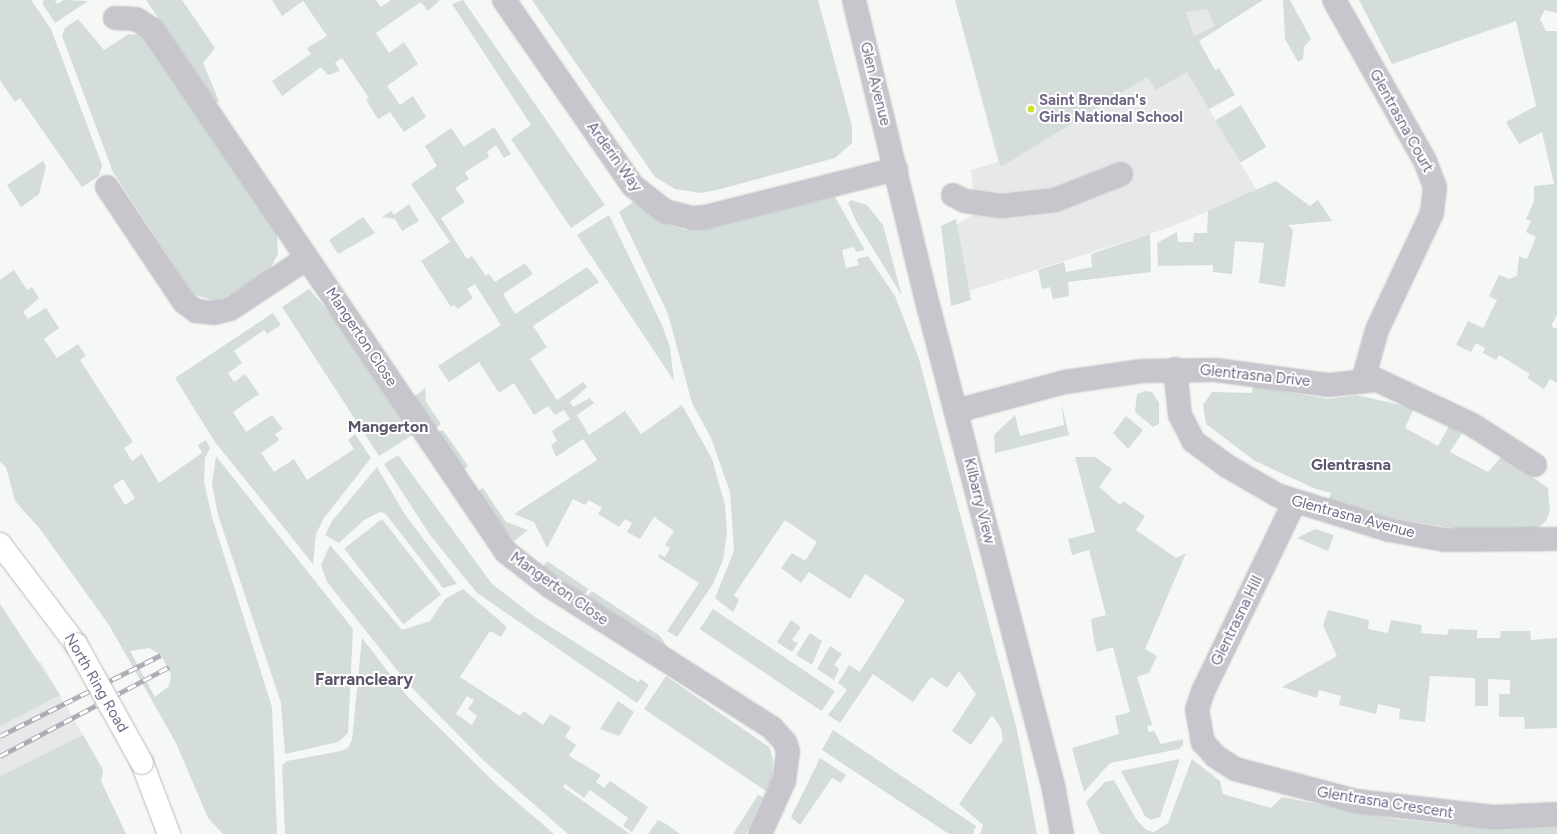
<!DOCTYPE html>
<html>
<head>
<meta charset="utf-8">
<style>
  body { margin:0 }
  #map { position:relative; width:1557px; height:834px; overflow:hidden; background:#f6f8f5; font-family:Figtree,sans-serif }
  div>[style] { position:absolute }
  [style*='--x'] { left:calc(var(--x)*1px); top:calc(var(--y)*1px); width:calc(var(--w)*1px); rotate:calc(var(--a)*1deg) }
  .built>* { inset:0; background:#e7e9e9 }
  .green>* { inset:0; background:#d4ddd9; transform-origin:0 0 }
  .roads { filter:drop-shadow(0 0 1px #bbb9c1) drop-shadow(0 0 1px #bbb9c1) }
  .minor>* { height:22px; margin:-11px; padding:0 11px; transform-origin:11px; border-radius:11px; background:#c8c6cd }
  .major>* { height:22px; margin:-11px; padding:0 11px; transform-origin:11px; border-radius:11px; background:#fff }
  .rail>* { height:4.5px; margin-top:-2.25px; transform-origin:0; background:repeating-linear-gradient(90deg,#fff 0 9px,#aca8b3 0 18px); box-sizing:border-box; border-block:1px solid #aca8b3 }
  .bridges { filter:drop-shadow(0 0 1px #bbb9c1) drop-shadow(0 0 1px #bbb9c1) }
  .major-bridge>* { height:22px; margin:-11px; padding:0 11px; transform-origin:11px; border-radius:11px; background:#fff }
  .dots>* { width:11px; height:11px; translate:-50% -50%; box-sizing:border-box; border:2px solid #fff; border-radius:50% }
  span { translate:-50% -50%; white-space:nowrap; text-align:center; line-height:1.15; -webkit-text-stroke:4px #fff; paint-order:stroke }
  .street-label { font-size:15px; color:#716786 }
  .poi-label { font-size:15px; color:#716786; font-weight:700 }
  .left { translate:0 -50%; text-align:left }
  .neighbourhood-label { font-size:16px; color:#5c556b; font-weight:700 }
  .quarter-label { font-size:17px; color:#5c556b; font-weight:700 }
</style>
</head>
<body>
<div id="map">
  <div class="built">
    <i style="clip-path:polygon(955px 0,1263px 0,1177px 54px,1257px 191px,1165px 229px,969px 291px,956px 225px,976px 213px,971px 170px,998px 162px)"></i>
    <i style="clip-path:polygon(41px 662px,103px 770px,101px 781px,126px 834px,0 834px,0 667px)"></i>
  </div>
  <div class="green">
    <i style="clip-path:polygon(0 0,31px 0,51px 29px,102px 165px,99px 176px,82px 187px,20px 98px,15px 102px,0 80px)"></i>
    <i style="clip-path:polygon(44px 0,55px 0,57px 4px,64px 0,88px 1px,55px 23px,42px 3px)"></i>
    <i style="clip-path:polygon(146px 0,182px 0,215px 48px,203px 63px,219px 101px,216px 103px)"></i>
    <i style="clip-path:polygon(272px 0,376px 0,381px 7px,391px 0,440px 0,428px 11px,421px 2px,376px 33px,389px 53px,404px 42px,418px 64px,387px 86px,400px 105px,413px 96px,426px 117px,404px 132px,390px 112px,378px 119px,366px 100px,369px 98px,342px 58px,335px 63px,340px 71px,328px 75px,321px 67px,282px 96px,272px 81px,311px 54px,307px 48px,327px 36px,303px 1px,282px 16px)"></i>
    <i style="clip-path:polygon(463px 0,605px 205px,571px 228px,511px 139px,531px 125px,452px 4px)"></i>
    <i style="clip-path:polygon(532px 0,818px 0,852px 126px,852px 143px,835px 158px,717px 190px,701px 193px,675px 189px,655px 177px)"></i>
    <i style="clip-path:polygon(evenodd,955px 0,1263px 0,1199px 41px,1215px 70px,1219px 68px,1235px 95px,1209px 109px,1187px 72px,1156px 90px,1147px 77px,1001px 167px,955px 0,1207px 9px,1215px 26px,1194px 37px,1186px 12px,1207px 9px)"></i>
    <i style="clip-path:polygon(1283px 0,1290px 0,1311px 39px,1304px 47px,1303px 59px,1298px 62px,1285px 39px)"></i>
    <i style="clip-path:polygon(1359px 0,1557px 0,1557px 13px,1545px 10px,1540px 19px,1546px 31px,1557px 31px,1557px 315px,1551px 326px,1557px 329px,1557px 383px,1550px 379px,1544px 389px,1527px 378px,1530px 374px,1499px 355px,1496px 360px,1483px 353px,1485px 348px,1476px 343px,1471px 352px,1456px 345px,1468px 321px,1483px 328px,1497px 300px,1489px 296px,1499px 275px,1509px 279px,1517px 276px,1519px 256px,1527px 259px,1536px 237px,1526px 232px,1531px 221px,1526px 219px,1534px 201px,1534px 186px,1554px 184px,1542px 132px,1519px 144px,1506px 122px,1536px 106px,1516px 21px,1392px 64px)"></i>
    <i style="clip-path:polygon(78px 19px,104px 50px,129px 34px,142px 35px,147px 41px,277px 234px,278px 254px,270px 269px,225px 297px,214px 301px,193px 294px,113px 172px,62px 36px,65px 28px)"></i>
    <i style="left:1241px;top:105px;width:49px;height:30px;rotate:59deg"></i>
    <i style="clip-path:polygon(494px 127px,511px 154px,504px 158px,496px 145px,487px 152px,489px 157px,465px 172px,469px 179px,455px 188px,465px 202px,441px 218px,467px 259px,472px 256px,486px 276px,489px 274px,495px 282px,525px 263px,533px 274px,503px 294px,515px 314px,587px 267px,599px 282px,533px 326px,547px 347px,530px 359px,557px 400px,583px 382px,587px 387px,570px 402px,573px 407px,590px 398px,594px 403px,577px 415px,589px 435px,625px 411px,641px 434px,682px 405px,712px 459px,725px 505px,727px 532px,723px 560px,713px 584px,677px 637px,667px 631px,699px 583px,658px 557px,660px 554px,665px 557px,670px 548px,665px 545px,674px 531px,654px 517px,640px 539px,627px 532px,632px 523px,625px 519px,619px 527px,598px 514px,602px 508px,589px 500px,585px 505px,573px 499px,547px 548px,534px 522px,514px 514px,597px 460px,583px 439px,556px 457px,551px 445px,557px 441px,552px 431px,570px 419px,564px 410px,555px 415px,548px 406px,534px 415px,514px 383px,499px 393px,479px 362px,449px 382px,438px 366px,501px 325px,475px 284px,467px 289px,473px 298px,458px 309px,454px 305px,451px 307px,421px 261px,450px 242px,411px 184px,437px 166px,425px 146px,451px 128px,464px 147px)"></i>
    <i style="clip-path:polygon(43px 161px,46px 166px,39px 194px,21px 207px,7px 185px)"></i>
    <i style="clip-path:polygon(1276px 181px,1310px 206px,1318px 200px,1332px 221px,1288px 225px,1293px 230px,1285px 287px,1259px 283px,1264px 243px,1235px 241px,1232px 274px,1213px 272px,1213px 265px,1158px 266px,1157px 243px,1177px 232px,1178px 242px,1193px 242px,1194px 233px,1207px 233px,1208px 211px)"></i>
    <i style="clip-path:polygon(835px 197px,865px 250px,856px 252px,854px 247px,842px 250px,846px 268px,859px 265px,857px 259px,868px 256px,895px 296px,919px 359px,1017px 730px,1037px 834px,980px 834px,983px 825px,959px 804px,1003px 740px,1001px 728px,992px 715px,971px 745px,952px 731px,976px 694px,959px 671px,947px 688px,931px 677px,913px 702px,873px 674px,840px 723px,828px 715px,847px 690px,838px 683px,849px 665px,860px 672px,905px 600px,865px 574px,850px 599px,809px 572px,801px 583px,781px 568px,792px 553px,805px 561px,817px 542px,785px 520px,734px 595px,739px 600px,733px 612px,715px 598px,734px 551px,730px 492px,711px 438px,692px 403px,668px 314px,619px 212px,633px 202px,670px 225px,685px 230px,702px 229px)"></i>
    <i style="clip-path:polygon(851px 200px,867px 205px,883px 225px,902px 296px,856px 221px,848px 203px)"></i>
    <i style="clip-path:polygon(409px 204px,419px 221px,402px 231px,395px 219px,382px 217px,391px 211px,394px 215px)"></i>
    <i style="clip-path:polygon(609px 215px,662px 325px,670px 347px,674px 381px,577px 235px)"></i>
    <i style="clip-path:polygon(363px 217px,375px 233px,338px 254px,329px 240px)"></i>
    <i style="clip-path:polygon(956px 219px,971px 300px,951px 306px,941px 226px)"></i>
    <i style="clip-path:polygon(1150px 234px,1151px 272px,1068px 282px,1069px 296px,1053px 299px,1050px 287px,1042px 289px,1038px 270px,1064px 262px,1066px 272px,1092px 267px,1091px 254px)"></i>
    <i style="clip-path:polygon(evenodd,14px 270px,27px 290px,32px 287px,39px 298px,23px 312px,28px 319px,46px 308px,59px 328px,44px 339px,57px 358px,78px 344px,86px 356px,80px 360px,133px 442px,124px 448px,132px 461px,142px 454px,159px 483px,202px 453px,198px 445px,206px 440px,210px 448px,205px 458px,204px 482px,212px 517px,272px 707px,277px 834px,223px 834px,208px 818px,176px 743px,109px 625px,40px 529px,15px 501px,6px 467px,0 462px,0 280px,14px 270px,123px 479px,135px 498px,125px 505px,113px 486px,123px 479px,14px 270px,149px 648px,161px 655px,171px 674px,169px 686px,155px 697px,130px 651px,149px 648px)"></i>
    <i style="clip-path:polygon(309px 289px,342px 327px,414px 434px,379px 456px,282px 307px)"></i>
    <i style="clip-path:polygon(273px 313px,281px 325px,267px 334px,264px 330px,234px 351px,242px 363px,228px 373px,234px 382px,245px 374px,259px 394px,233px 412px,246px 432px,272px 415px,283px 429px,275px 434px,279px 440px,261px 453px,274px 472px,294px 459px,307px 480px,354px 449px,348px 440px,355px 434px,371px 458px,324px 518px,316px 534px,313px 564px,215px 442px,175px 378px)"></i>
    <i style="clip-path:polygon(1253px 386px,1329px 399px,1357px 395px,1414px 408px,1405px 428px,1438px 446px,1449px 426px,1462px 433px,1450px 452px,1488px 472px,1502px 456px,1548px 488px,1550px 511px,1546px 521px,1536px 529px,1471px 531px,1392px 518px,1328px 501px,1331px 493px,1316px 489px,1255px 461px,1206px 424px,1203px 405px,1212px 392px,1252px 393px)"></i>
    <i style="clip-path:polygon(425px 388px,426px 402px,441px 424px,435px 429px,414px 397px)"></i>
    <i style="clip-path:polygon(1146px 391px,1152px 392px,1159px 403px,1159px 424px,1153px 427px,1135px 412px,1137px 394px)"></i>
    <i style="clip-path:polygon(1061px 402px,1069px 435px,995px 453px,994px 435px,1015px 415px,1020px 436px,1064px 425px)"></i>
    <i style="clip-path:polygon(1126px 416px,1143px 430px,1128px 449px,1113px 433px)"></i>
    <i style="clip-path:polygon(443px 430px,468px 466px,462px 471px,437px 433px)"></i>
    <i style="clip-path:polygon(398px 455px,492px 584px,535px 617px,638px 682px,641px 679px,649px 685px,637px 703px,477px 593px,430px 535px,384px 464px)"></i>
    <i style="clip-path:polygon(216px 456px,353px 629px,348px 733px,338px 742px,285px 754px,281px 703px,218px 515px,212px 484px)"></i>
    <i style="clip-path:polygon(1075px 457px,1095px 457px,1112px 469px,1099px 487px,1120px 505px,1123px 501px,1145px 516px,1136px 530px,1176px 558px,1186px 553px,1145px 649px,1157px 656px,1149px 673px,1137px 677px,1152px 725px,1147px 726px,1149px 732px,1154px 731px,1161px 744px,1183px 739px,1183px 745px,1179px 749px,1110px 763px,1084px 792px,1072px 748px,1119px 734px,1115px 716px,1130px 712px,1113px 647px,1097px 652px,1094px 641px,1091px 619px,1106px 615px,1089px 550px,1072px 555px,1068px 539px,1095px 532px)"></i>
    <i style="clip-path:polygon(377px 467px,404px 513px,457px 584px,443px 588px,385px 513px,380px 512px,364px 520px,339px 543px,325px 535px,332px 521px)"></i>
    <i style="clip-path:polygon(483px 488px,506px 522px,528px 530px,514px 541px,477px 492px)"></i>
    <i style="left:382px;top:519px;width:96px;height:48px;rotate:52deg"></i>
    <i style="clip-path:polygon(1315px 529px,1334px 535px,1328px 551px,1297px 538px)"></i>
    <i style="clip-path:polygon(evenodd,330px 545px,402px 630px,430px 621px,445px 599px,463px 589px,507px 627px,501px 637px,490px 631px,460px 677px,520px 716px,524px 711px,543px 725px,550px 714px,571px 727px,565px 737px,576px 745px,569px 756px,601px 775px,596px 782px,604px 788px,610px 781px,648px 807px,632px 832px,623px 826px,628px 818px,590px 790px,584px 798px,565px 784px,563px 787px,630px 834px,568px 834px,484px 761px,408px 684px,327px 582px,321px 565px,330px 545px,467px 696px,474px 700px,468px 709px,477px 716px,472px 725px,456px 714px,467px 696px)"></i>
    <i style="left:547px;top:561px;width:50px;height:7px;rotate:34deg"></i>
    <i style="clip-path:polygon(592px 591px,660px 636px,668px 648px,587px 596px)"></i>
    <i style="clip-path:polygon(0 604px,60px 695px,0 726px)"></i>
    <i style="left:713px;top:609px;width:147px;height:24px;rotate:34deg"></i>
    <i style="clip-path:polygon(1328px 610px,1369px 620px,1368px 629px,1388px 633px,1391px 620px,1422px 625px,1421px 633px,1447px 635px,1449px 629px,1477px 630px,1477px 638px,1500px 638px,1501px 631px,1530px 631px,1531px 640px,1557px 638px,1557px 728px,1525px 729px,1524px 717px,1499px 717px,1499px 694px,1510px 694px,1510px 680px,1488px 679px,1488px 706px,1475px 706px,1475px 678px,1430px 676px,1425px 722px,1399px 719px,1400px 709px,1378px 704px,1376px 714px,1339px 705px,1341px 696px,1319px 690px,1317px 698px,1282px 687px,1337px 656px,1323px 625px)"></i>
    <i style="clip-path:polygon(791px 620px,801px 627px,792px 640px,798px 643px,792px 652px,777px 642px)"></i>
    <i style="clip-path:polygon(810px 633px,822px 641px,812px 665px,796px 655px)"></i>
    <i style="clip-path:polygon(362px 638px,407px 696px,497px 785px,554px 834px,285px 834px,282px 765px,287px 761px,341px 751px,348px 748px,352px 740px)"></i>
    <i style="clip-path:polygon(830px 646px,842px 654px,834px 665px,839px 669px,834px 680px,817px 669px)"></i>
    <i style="clip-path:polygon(666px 676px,769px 747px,773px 759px,772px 780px,766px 791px,644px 709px)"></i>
    <i style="clip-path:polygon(618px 701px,634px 712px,619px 736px,600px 729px)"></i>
    <i style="clip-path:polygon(833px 730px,976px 826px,973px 834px,949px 834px,822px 750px)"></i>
    <i style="clip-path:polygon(83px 735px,103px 770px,101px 781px,126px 834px,0 834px,0 776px)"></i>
    <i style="clip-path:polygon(820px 758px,846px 775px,841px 783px,832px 778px,800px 825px,791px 817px)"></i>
    <i style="clip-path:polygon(1180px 759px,1160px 817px,1151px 820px,1145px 816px,1121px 771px)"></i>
    <i style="clip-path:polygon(1192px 759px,1220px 781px,1223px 794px,1271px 808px,1282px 797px,1395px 819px,1453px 825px,1557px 825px,1557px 834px,1100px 834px,1086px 802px,1105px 782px,1114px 780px,1136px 819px,1146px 830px,1154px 832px,1168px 823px)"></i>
    <i style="clip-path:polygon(758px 795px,763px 797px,746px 834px,733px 834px)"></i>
    <i style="clip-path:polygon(658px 820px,666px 824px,680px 834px,648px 834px)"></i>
  </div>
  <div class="roads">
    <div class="minor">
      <i style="--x:504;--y:0;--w:226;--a:55.3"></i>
      <i style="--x:633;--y:186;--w:41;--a:38"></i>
      <i style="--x:665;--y:211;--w:27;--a:15"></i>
      <i style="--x:691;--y:218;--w:14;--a:-4"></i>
      <i style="--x:705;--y:217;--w:197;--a:-14.1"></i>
      <i style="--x:854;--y:0;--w:318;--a:76.4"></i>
      <i style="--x:929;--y:309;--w:492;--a:75.4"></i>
      <i style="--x:1053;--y:785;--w:50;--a:79.6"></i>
      <i style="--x:1334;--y:0;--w:185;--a:60.5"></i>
      <i style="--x:1425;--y:161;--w:28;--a:69"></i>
      <i style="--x:1435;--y:187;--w:26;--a:97"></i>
      <i style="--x:1432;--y:213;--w:129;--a:115.2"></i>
      <i style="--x:1377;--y:330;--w:52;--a:105.6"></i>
      <i style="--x:115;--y:18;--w:21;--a:3"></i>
      <i style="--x:136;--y:19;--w:19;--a:32"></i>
      <i style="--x:152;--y:29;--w:632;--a:55.91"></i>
      <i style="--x:506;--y:552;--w:57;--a:37.9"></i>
      <i style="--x:551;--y:587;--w:262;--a:32.5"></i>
      <i style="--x:772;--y:728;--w:19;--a:47"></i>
      <i style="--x:785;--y:742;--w:10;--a:73"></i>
      <i style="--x:788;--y:752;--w:29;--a:98"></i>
      <i style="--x:784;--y:781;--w:58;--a:114.4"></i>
      <i style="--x:107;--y:187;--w:138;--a:56.2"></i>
      <i style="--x:184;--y:302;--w:15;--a:37"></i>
      <i style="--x:196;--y:311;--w:18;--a:6"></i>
      <i style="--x:214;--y:313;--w:16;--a:-14"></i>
      <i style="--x:230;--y:309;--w:92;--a:-33.5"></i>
      <i style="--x:953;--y:195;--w:13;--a:27"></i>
      <i style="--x:965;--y:201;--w:36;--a:8"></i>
      <i style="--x:1001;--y:206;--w:54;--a:-6.3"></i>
      <i style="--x:1055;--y:200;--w:71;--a:-21.5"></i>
      <i style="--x:1175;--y:369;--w:46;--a:83.8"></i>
      <i style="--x:1180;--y:415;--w:29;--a:63"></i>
      <i style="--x:1193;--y:441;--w:42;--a:36.3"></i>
      <i style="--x:1227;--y:466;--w:58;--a:30.1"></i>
      <i style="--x:1277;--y:495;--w:117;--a:17.4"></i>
      <i style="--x:1389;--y:530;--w:58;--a:10"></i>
      <i style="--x:1446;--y:540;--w:111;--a:-0.5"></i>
      <i style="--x:956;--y:411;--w:113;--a:-14.9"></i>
      <i style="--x:1065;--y:382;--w:78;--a:-8.1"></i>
      <i style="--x:1142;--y:371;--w:74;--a:-0.8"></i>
      <i style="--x:1216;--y:370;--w:114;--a:7.6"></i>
      <i style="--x:1329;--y:385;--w:48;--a:-5.9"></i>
      <i style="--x:1377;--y:380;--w:104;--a:25.1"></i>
      <i style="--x:1471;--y:424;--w:76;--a:32.6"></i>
      <i style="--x:1294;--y:503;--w:209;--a:115.8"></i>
      <i style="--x:1203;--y:691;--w:19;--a:108"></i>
      <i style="--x:1197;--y:709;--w:34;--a:80"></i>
      <i style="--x:1203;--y:742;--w:18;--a:49"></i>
      <i style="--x:1215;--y:756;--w:24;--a:33"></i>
      <i style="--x:1235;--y:769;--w:125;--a:14.8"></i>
      <i style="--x:1356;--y:801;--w:139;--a:6.6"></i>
      <i style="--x:1494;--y:817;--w:63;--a:-2.7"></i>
    </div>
    <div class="major">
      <i style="--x:0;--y:544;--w:126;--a:52.8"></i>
      <i style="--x:142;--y:763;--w:76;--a:69.2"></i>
    </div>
  </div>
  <div class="rail">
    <i style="--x:0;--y:736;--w:180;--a:-26.7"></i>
    <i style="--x:0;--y:756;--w:191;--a:-27.8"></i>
  </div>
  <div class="bridges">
    <div class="major-bridge">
      <i style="--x:76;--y:644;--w:136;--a:61"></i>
    </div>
  </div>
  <div class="dots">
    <i style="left:1031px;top:109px;background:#d2e32a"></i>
  </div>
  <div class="street-label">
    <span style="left:875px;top:84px;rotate:76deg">Glen Avenue</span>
    <span style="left:1401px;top:121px;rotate:61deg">Glentrasna Court</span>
    <span style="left:614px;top:157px;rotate:54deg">Arderin Way</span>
    <span style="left:361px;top:337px;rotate:56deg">Mangerton Close</span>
    <span style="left:1255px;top:376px;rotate:6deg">Glentrasna Drive</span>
    <span style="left:979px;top:501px;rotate:76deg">Kilbarry View</span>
    <span style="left:1353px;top:517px;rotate:15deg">Glentrasna Avenue</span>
    <span style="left:559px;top:589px;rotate:35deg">Mangerton Close</span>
    <span style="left:1237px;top:621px;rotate:-64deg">Glentrasna Hill</span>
    <span style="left:96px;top:683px;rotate:60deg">North Ring Road</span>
    <span style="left:1385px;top:803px;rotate:9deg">Glentrasna Crescent</span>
  </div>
  <div class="poi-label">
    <span class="left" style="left:1039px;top:109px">Saint Brendan's<br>Girls National School</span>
  </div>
  <div class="neighbourhood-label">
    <span style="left:388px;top:427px">Mangerton</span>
    <span style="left:1351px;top:465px">Glentrasna</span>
  </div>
  <div class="quarter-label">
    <span style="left:364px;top:680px">Farrancleary</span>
  </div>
</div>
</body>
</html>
